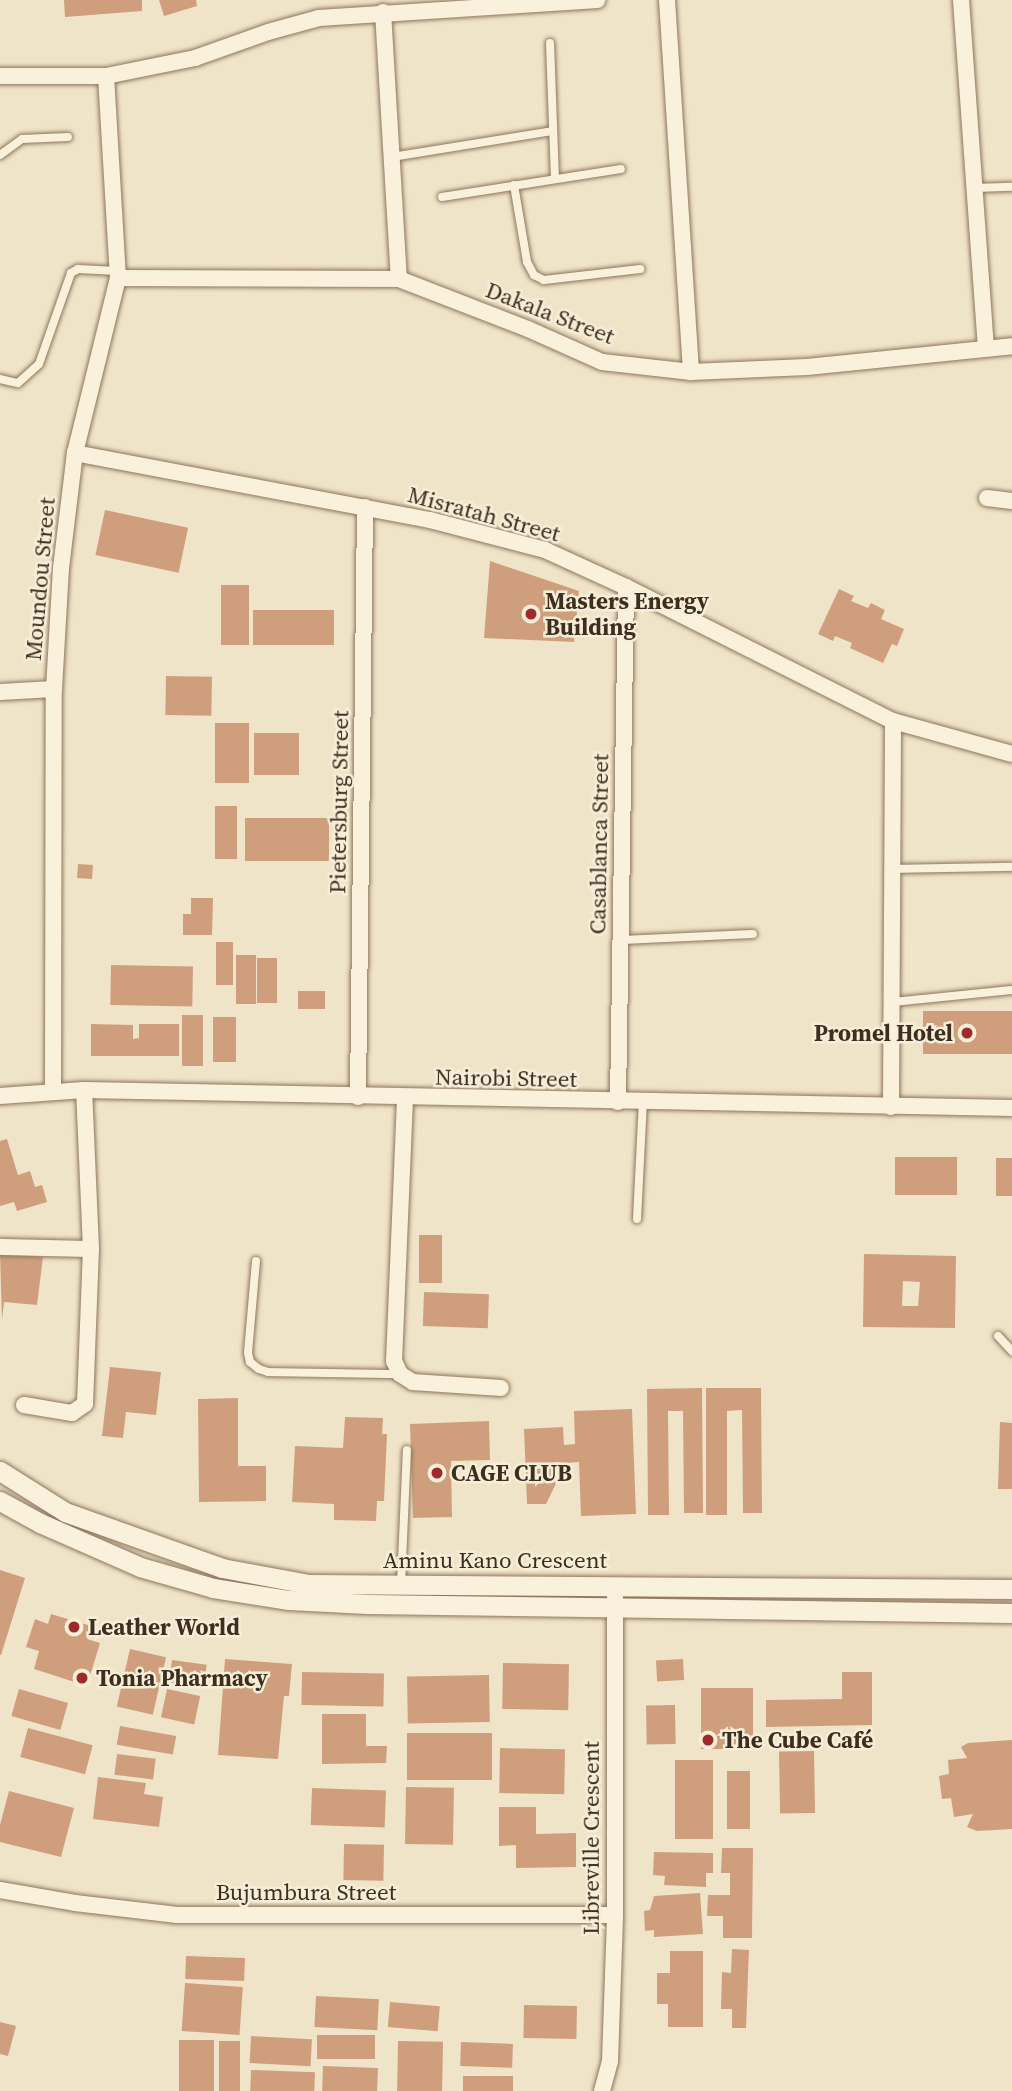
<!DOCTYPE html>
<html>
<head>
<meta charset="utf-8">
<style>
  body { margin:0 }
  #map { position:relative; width:1012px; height:2091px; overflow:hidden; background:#f0e4c8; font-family:"Source Serif 4",serif }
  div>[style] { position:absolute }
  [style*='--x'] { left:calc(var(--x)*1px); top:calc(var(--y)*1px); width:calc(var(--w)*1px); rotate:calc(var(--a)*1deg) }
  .building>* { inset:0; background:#cf9f7d; transform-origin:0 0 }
  .roads { filter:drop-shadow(0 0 2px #8d765c) drop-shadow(0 0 2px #8d765c) }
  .service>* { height:8px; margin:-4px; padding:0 4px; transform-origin:4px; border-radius:4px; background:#faf1dc }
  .minor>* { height:16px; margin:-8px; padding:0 8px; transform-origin:8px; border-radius:8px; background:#faf1dc }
  .tertiary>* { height:19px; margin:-9.5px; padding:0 9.5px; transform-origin:9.5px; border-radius:9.5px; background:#faf1dc }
  .dots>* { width:19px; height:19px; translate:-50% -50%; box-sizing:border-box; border:4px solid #f7eed8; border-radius:50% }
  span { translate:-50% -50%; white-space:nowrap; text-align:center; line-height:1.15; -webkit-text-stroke:5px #f7eed8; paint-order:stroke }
  .street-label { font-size:23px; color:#3d2e20 }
  .poi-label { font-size:23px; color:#3d2e20; font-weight:700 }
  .left { translate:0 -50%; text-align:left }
  .right { translate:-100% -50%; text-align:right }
</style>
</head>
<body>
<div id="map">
  <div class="building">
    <i style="clip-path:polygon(64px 0,142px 0,142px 11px,65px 17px)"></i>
    <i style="clip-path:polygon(159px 0,196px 0,197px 6px,164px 16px)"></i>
    <i style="left:105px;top:510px;width:85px;height:46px;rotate:12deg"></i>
    <i style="clip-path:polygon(490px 561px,579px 591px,574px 642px,484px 638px)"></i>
    <i style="left:249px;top:585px;width:60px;height:28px;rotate:90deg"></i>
    <i style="clip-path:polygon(839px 589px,854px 596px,851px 601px,868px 608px,871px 603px,885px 610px,881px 619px,904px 629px,897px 646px,892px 644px,883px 663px,850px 648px,852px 643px,835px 636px,833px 641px,818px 634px)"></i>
    <i style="left:334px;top:610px;width:35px;height:81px;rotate:90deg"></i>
    <i style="left:166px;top:676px;width:46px;height:39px;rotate:1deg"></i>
    <i style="left:215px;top:723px;width:34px;height:60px"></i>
    <i style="left:254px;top:733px;width:45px;height:42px"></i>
    <i style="left:215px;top:806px;width:22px;height:53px"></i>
    <i style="left:245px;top:818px;width:84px;height:43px"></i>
    <i style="left:78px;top:864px;width:15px;height:14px;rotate:4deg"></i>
    <i style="clip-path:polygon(191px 898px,213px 898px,212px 935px,183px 935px,183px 914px,191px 914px)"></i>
    <i style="left:216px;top:942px;width:17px;height:43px"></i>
    <i style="left:236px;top:955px;width:20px;height:49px"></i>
    <i style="left:257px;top:958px;width:20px;height:45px"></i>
    <i style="left:111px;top:965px;width:82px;height:40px;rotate:1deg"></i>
    <i style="left:298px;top:991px;width:27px;height:18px"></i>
    <i style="left:1012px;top:1011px;width:43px;height:89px;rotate:90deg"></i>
    <i style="left:182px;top:1015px;width:21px;height:51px"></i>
    <i style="left:213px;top:1017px;width:23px;height:45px"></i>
    <i style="clip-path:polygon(91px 1024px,133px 1025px,133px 1039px,139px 1038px,139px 1024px,179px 1024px,179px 1056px,91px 1056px)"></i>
    <i style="clip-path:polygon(7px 1139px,18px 1175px,30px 1171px,35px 1187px,42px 1185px,47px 1202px,17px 1211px,14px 1202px,0 1206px,0 1141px)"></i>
    <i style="left:895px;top:1157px;width:62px;height:38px"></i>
    <i style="left:996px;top:1158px;width:16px;height:38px"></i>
    <i style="left:419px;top:1235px;width:23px;height:48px"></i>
    <i style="clip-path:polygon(0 1253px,43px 1257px,37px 1305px,4px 1302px,2px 1320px)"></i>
    <i style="clip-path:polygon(evenodd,864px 1254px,956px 1256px,955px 1328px,863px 1327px,864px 1254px,903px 1281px,920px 1282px,918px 1306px,902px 1306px,903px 1281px)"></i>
    <i style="left:424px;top:1292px;width:65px;height:34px;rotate:2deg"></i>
    <i style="clip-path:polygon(110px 1367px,161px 1372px,156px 1415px,126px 1412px,123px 1438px,102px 1436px)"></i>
    <i style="clip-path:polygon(702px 1388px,703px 1513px,684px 1513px,683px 1411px,668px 1411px,669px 1515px,648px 1515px,647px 1389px)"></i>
    <i style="clip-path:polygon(706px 1388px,761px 1388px,762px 1513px,743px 1513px,742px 1410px,727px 1411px,727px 1515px,706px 1515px)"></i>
    <i style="clip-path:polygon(238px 1398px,238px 1466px,266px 1466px,266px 1501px,199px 1502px,198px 1399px)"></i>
    <i style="clip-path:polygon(632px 1409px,636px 1514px,581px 1516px,579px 1462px,566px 1463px,546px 1504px,527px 1504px,524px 1429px,563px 1427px,564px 1445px,575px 1444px,574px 1411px)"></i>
    <i style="clip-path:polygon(345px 1417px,383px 1418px,382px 1434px,387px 1434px,384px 1501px,377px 1501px,376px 1521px,334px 1520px,334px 1504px,292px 1502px,295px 1446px,343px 1448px)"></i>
    <i style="clip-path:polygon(489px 1421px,490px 1460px,451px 1461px,452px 1517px,413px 1518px,410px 1424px)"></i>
    <i style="clip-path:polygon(1000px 1422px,1012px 1423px,1012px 1489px,998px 1489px)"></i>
    <i style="clip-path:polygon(0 1570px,25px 1578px,1px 1655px,0 1655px)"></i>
    <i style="clip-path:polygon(51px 1614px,91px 1626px,87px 1639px,100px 1643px,87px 1686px,34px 1669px,39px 1651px,26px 1647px,35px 1619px,48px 1624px)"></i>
    <i style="left:130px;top:1649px;width:37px;height:59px;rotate:13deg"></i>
    <i style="clip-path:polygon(225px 1659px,292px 1664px,289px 1696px,284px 1696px,278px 1759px,218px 1755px)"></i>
    <i style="left:683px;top:1659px;width:21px;height:27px;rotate:87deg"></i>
    <i style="left:172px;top:1660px;width:35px;height:23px;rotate:8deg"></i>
    <i style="left:503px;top:1663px;width:66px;height:46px;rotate:1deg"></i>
    <i style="left:302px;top:1672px;width:82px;height:33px;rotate:1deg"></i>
    <i style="clip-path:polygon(842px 1672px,872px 1672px,872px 1725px,766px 1727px,766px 1700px,842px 1699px)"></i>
    <i style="left:489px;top:1675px;width:47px;height:82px;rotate:89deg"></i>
    <i style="left:753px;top:1688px;width:61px;height:52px;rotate:90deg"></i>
    <i style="left:19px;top:1689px;width:51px;height:28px;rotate:16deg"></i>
    <i style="left:167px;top:1689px;width:34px;height:29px;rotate:12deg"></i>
    <i style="left:675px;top:1705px;width:39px;height:29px;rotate:89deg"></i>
    <i style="clip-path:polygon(322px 1714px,366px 1714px,366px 1746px,387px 1746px,386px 1763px,322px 1764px)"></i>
    <i style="left:120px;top:1726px;width:57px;height:19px;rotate:10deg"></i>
    <i style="left:28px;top:1728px;width:67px;height:30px;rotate:15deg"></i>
    <i style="left:492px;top:1733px;width:47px;height:85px;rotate:90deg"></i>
    <i style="clip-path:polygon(1012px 1740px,1012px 1829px,977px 1831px,967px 1827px,973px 1814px,954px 1817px,951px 1798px,942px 1799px,939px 1776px,949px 1774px,948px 1760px,967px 1758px,961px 1747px,968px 1743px)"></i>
    <i style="left:500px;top:1748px;width:65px;height:45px;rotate:1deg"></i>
    <i style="left:814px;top:1751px;width:62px;height:35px;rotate:89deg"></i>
    <i style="left:117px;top:1754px;width:39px;height:21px;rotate:7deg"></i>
    <i style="left:675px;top:1760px;width:38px;height:79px"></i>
    <i style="left:727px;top:1771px;width:23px;height:58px"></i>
    <i style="clip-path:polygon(98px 1777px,146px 1783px,144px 1794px,163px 1797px,159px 1827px,93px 1819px)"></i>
    <i style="left:406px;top:1787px;width:48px;height:57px;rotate:1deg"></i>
    <i style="left:312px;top:1788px;width:74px;height:37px;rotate:2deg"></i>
    <i style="clip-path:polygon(9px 1791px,74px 1808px,61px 1857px,0 1842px,0 1825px)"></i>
    <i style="clip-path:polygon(499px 1807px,536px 1807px,536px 1834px,576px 1833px,576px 1867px,516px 1868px,516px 1845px,499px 1846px)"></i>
    <i style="left:344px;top:1844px;width:40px;height:36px;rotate:1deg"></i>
    <i style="clip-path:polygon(722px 1848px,753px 1848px,752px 1938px,723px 1938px,723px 1916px,707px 1916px,708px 1895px,730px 1895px,730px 1873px,721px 1873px)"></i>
    <i style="clip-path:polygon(654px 1852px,713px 1853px,713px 1873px,706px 1873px,706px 1887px,664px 1885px,665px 1876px,653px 1875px)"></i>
    <i style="clip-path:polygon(700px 1893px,703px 1934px,654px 1937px,654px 1930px,645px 1931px,644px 1911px,650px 1910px,654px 1896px)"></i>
    <i style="clip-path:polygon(732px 1949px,749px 1950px,746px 2028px,732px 2028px,732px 2009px,721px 2009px,722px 1972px,731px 1973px)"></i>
    <i style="clip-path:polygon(670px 1951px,703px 1951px,703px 2027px,668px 2027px,668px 2004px,657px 2004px,657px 1973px,670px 1973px)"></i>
    <i style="left:186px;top:1956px;width:59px;height:23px;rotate:2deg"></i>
    <i style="left:185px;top:1983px;width:58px;height:48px;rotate:4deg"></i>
    <i style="left:316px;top:1996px;width:63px;height:31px;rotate:3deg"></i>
    <i style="left:390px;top:2002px;width:50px;height:25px;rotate:5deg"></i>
    <i style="left:524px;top:2005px;width:53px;height:33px;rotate:1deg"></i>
    <i style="clip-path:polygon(0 2022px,16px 2026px,8px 2056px,0 2054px)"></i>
    <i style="left:375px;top:2035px;width:24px;height:58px;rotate:90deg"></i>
    <i style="left:251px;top:2036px;width:61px;height:27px;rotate:3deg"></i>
    <i style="left:179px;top:2040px;width:35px;height:51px"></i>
    <i style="left:219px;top:2041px;width:21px;height:50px"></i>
    <i style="left:398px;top:2041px;width:45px;height:50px;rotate:1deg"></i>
    <i style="left:461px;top:2042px;width:52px;height:24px;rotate:2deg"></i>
    <i style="left:323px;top:2066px;width:55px;height:25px;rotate:2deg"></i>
    <i style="left:251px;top:2070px;width:64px;height:21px;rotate:2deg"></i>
    <i style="left:513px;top:2076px;width:15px;height:50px;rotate:90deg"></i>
  </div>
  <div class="roads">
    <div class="service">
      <i style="--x:550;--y:43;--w:136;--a:87.9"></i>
      <i style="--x:0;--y:155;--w:27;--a:-36"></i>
      <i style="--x:22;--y:139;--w:46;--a:-2.5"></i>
      <i style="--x:392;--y:157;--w:162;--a:-9.2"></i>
      <i style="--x:514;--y:185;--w:78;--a:80.4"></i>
      <i style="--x:527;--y:262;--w:15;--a:62"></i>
      <i style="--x:534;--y:275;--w:11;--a:27"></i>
      <i style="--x:544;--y:280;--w:97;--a:-6.5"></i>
      <i style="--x:974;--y:188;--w:38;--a:-2"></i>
      <i style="--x:442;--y:197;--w:181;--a:-8.9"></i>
      <i style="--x:0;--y:379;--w:18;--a:13"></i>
      <i style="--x:18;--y:383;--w:28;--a:-42"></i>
      <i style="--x:39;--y:364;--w:96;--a:-70.6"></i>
      <i style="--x:71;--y:273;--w:8;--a:-30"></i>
      <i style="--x:78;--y:269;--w:39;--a:3"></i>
      <i style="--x:892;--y:869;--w:120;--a:-1"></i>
      <i style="--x:621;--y:940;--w:132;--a:-2.6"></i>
      <i style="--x:892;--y:1002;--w:121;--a:-5.7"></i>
      <i style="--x:637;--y:1219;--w:117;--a:-87.1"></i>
      <i style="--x:256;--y:1261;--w:92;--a:95"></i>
      <i style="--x:248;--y:1353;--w:9;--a:77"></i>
      <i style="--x:250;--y:1362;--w:11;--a:38"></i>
      <i style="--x:259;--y:1369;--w:9;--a:18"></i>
      <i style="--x:268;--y:1372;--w:132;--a:0.9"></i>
      <i style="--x:998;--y:1336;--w:21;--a:47"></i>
      <i style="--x:401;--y:1585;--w:135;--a:-87.5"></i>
    </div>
    <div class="minor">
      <i style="--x:667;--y:0;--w:373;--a:86.3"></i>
      <i style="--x:961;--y:0;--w:349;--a:85.9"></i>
      <i style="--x:383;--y:12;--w:267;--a:86.6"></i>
      <i style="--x:0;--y:76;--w:106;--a:0"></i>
      <i style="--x:106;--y:76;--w:91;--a:-11.4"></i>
      <i style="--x:195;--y:58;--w:77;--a:-19.6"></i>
      <i style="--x:268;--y:32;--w:53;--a:-15.4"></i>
      <i style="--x:319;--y:18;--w:279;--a:-3.7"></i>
      <i style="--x:118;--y:278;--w:281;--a:0.2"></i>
      <i style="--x:399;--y:279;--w:138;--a:21.2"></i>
      <i style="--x:528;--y:329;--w:81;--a:24"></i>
      <i style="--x:602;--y:362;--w:90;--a:6.4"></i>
      <i style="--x:691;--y:372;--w:116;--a:-2.5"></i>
      <i style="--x:807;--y:367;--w:206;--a:-5.8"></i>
      <i style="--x:75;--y:453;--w:361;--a:10.7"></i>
      <i style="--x:430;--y:520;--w:119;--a:14.6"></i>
      <i style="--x:545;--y:550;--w:89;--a:24.6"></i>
      <i style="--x:626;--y:587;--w:299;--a:26.7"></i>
      <i style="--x:893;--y:721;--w:123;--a:15.5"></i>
      <i style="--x:987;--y:498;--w:25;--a:7"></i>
      <i style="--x:0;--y:692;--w:54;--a:-3.2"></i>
      <i style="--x:53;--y:1091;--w:402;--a:-89.9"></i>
      <i style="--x:54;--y:689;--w:121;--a:-86.7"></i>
      <i style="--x:61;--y:568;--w:116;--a:-83.1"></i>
      <i style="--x:75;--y:453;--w:180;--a:-76.2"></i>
      <i style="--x:118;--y:278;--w:202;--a:-93.4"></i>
      <i style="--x:0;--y:1096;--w:84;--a:-4.1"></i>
      <i style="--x:84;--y:1090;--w:928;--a:1.11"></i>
      <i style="--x:358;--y:1097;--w:590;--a:-89.32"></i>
      <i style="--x:405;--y:1099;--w:262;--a:92.4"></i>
      <i style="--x:394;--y:1361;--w:14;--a:65"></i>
      <i style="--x:400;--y:1374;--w:15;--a:32"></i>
      <i style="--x:413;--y:1382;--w:88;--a:3.9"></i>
      <i style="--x:618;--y:1102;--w:515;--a:-89.11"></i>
      <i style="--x:891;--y:1107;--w:386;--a:-89.7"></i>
      <i style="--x:0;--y:1247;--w:91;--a:1.3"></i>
      <i style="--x:24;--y:1405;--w:49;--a:9.5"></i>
      <i style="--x:72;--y:1413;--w:16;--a:-35"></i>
      <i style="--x:85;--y:1404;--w:155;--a:-87.8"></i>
      <i style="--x:91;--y:1249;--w:159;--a:-92.5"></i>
      <i style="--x:0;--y:1890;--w:76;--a:9.8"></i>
      <i style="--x:75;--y:1903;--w:103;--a:6.7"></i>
      <i style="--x:177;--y:1915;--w:438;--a:0"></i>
      <i style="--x:602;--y:2091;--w:31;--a:-75"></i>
      <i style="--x:610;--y:2061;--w:146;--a:-88"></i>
      <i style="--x:615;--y:1915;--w:317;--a:-90"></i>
    </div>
    <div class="tertiary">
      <i style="--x:0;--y:1471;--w:77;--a:32.2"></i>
      <i style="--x:65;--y:1512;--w:167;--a:19.6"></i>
      <i style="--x:222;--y:1568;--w:87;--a:10.5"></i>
      <i style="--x:308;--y:1584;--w:704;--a:0.41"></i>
      <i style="--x:0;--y:1501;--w:46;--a:28.8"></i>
      <i style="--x:40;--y:1523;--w:109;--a:23.7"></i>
      <i style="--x:140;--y:1567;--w:76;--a:16"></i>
      <i style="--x:213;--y:1588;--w:77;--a:9"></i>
      <i style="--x:289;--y:1600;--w:78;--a:2.9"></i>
      <i style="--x:367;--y:1604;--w:645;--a:0.8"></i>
    </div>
  </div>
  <div class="dots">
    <i style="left:531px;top:614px;background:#9e2a2b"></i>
    <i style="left:967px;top:1033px;background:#9e2a2b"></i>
    <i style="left:437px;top:1473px;background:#9e2a2b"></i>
    <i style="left:74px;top:1627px;background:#9e2a2b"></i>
    <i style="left:82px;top:1678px;background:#9e2a2b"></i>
    <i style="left:708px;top:1740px;background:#9e2a2b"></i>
  </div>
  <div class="street-label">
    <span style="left:550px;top:313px;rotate:21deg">Dakala Street</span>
    <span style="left:484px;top:514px;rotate:15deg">Misratah Street</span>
    <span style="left:40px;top:579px;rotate:-85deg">Moundou Street</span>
    <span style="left:339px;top:802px;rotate:-89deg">Pietersburg Street</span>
    <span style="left:599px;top:844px;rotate:-89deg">Casablanca Street</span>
    <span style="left:506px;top:1078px;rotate:1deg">Nairobi Street</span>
    <span style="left:495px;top:1560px">Aminu Kano Crescent</span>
    <span style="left:591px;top:1838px;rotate:-90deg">Libreville Crescent</span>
    <span style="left:306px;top:1892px">Bujumbura Street</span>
  </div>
  <div class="poi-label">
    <span class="left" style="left:545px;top:614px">Masters Energy<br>Building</span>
    <span class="right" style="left:953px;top:1033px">Promel Hotel</span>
    <span class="left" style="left:451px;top:1473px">CAGE CLUB</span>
    <span class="left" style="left:88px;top:1627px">Leather World</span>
    <span class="left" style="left:96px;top:1678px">Tonia Pharmacy</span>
    <span class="left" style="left:722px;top:1740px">The Cube Café</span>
  </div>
</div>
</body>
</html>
